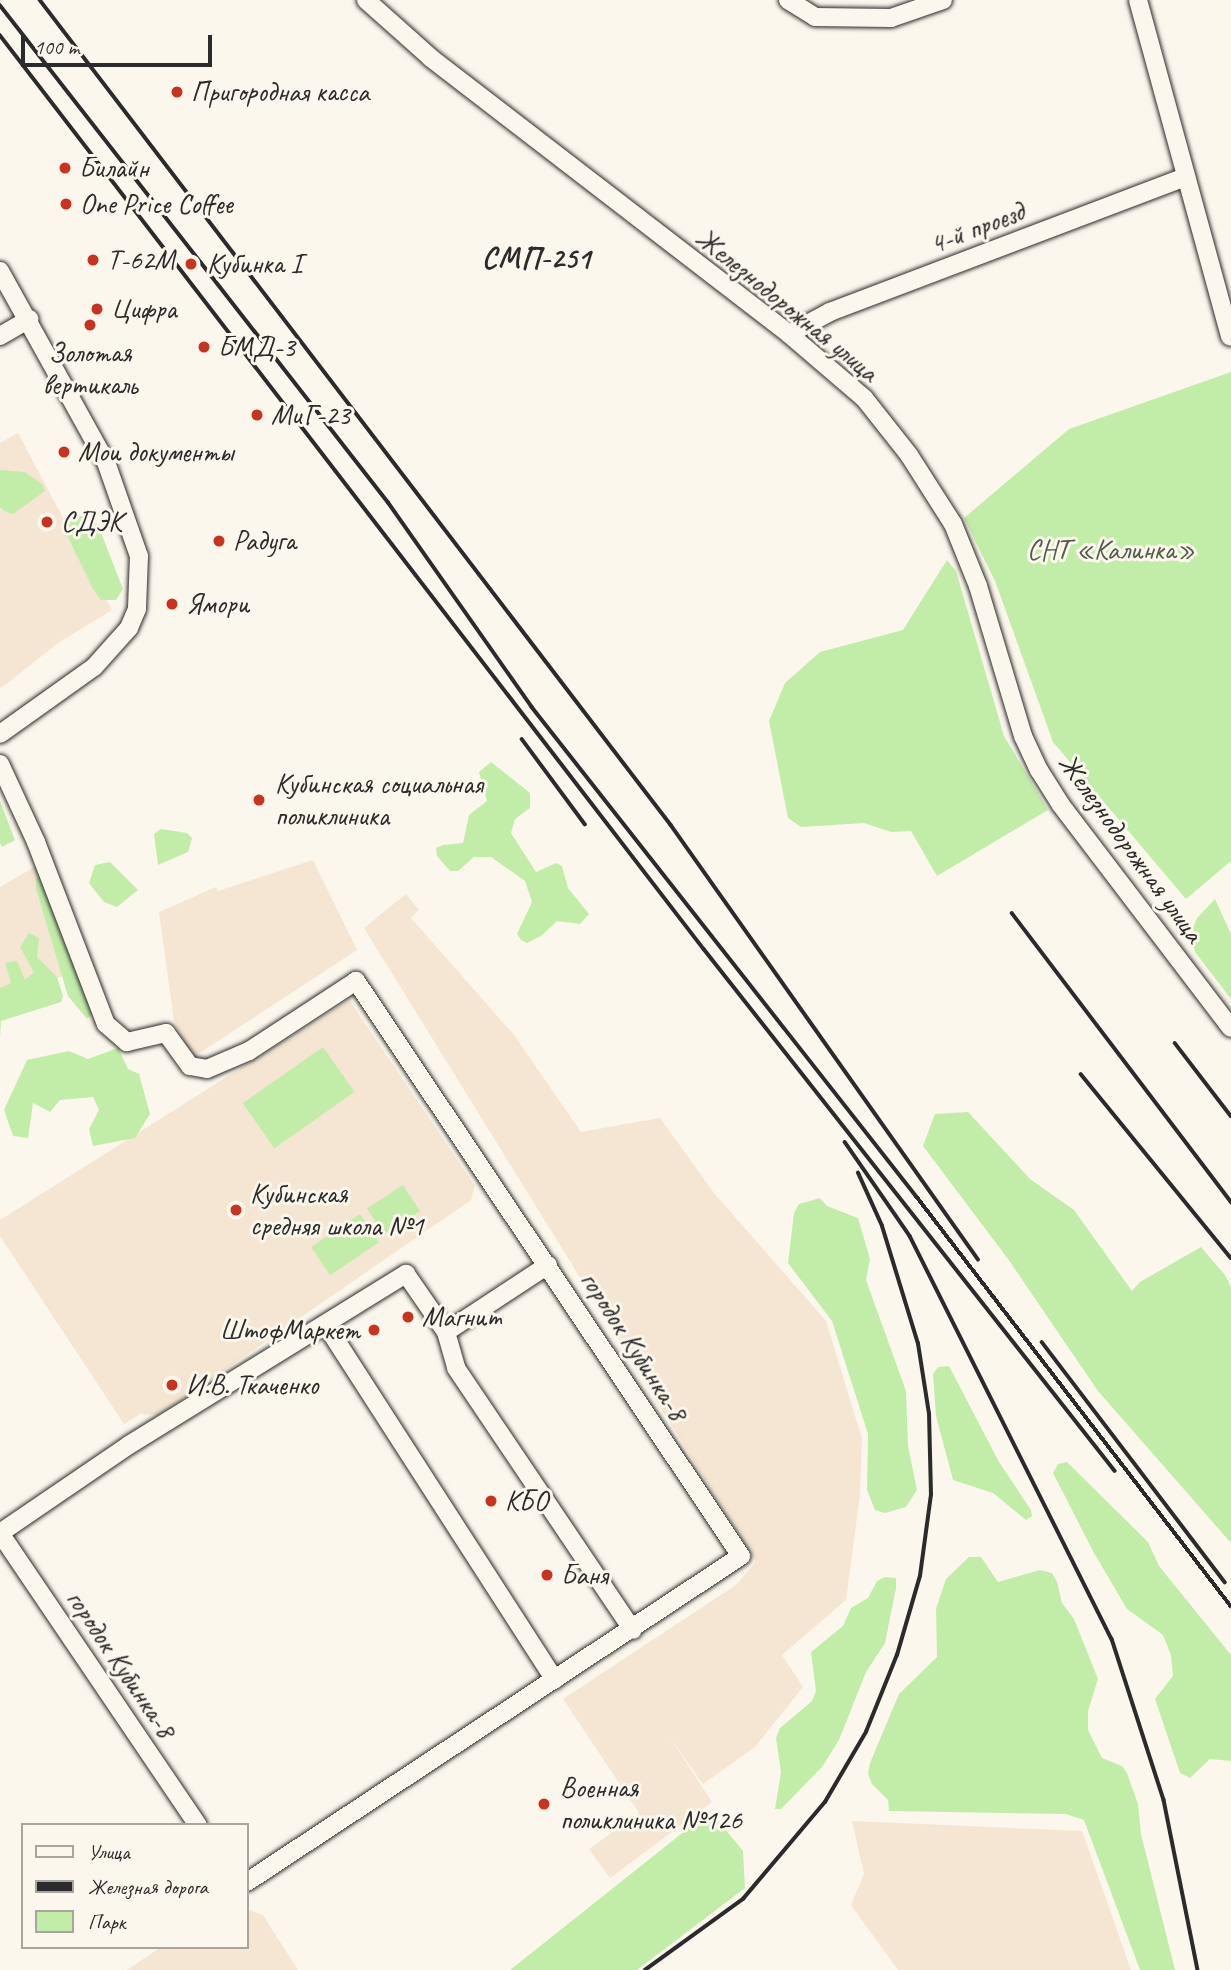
<!DOCTYPE html>
<html>
<head>
<meta charset="utf-8">
<style>
  body { margin:0 }
  #map { position:relative; width:1231px; height:1970px; overflow:hidden; background:#fbf7ec; font-family:Caveat,sans-serif }
  div>[style] { position:absolute }
  [style*='--x'] { left:calc(var(--x)*1px); top:calc(var(--y)*1px); width:calc(var(--w)*1px); rotate:calc(var(--a)*1deg) }
  .built>* { inset:0; background:#f4e6d2 }
  .green>* { inset:0; background:#c2eda9; transform-origin:0 0 }
  .roads { filter:drop-shadow(0 0 2px #2b2b2b) drop-shadow(0 0 2px #2b2b2b) }
  .minor>* { height:18px; margin:-9px; padding:0 9px; transform-origin:9px; border-radius:9px; background:#fbf7ec }
  .rail>* { height:3.5px; margin:-1.75px; padding:0 1.75px; transform-origin:1.75px; border-radius:1.75px; background:#2b2b2b }
  .dots>* { width:19px; height:19px; translate:-50% -50%; box-sizing:border-box; border:4px solid #fbf7ec; border-radius:50% }
  span { translate:-50% -50%; white-space:nowrap; text-align:center; line-height:1.15; -webkit-text-stroke:6px #fbf7ec; paint-order:stroke }
  .poi-label { font-size:28px; color:#2b2b2b }
  .left { translate:0 -50%; text-align:left }
  .right { translate:-100% -50%; text-align:right }
  .street-label { font-size:28px; color:#2b2b2b }
  .park-label { font-size:28px; color:#515c4a }
  .neighbourhood-label { font-size:30px; color:#2b2b2b; font-weight:700 }
  .legend { position:absolute; left:21px; top:1823px; width:228px; height:126px; box-sizing:border-box; background:#fbf7ec; border:2px solid #a8a59f; margin:0; padding:9px 12px; list-style:none; font-size:21px; color:#2b2b2b }
  .legend li { display:flex; align-items:center; gap:14px; height:35px }
  .legend b { width:35px; border:2px solid #a8a59f }
  .scale { position:absolute; left:21px; top:35px; width:191px; height:32px; box-sizing:border-box; border:4px solid #2b2b2b; border-top:0; padding-left:9px; font-size:21px; line-height:24px; white-space:nowrap; color:#2b2b2b; -webkit-text-stroke:5px #fbf7ec; paint-order:stroke }
</style>
</head>
<body>
<div id="map">
  <div class="built">
    <i style="clip-path:polygon(18px 433px,112px 610px,58px 643px,0 689px,0 443px)"></i>
    <i style="clip-path:polygon(313px 860px,357px 950px,192px 1058px,174px 1021px,159px 912px,216px 887px,218px 891px)"></i>
    <i style="clip-path:polygon(36px 866px,77px 970px,10px 998px,0 1007px,0 887px)"></i>
    <i style="clip-path:polygon(406px 894px,419px 910px,411px 918px,514px 1035px,581px 1132px,660px 1118px,714px 1193px,826px 1321px,862px 1439px,860px 1495px,846px 1600px,782px 1655px,803px 1687px,755px 1747px,703px 1784px,669px 1736px,712px 1802px,610px 1878px,589px 1849px,639px 1813px,563px 1699px,736px 1585px,756px 1562px,364px 928px)"></i>
    <i style="clip-path:polygon(349px 1000px,475px 1186px,471px 1200px,159px 1415px,140px 1414px,124px 1424px,0 1236px,0 1220px)"></i>
    <i style="clip-path:polygon(852px 1821px,1082px 1831px,1131px 1970px,898px 1970px,851px 1905px,864px 1874px)"></i>
    <i style="clip-path:polygon(247px 1909px,263px 1915px,298px 1970px,127px 1970px,161px 1947px,247px 1947px)"></i>
  </div>
  <div class="green">
    <i style="clip-path:polygon(1231px 372px,1231px 861px,1186px 899px,1053px 742px,995px 581px,964px 518px,1069px 429px)"></i>
    <i style="clip-path:polygon(0 470px,25px 472px,43px 485px,45px 491px,13px 514px,6px 512px,0 507px)"></i>
    <i style="clip-path:polygon(67px 516px,88px 516px,98px 525px,123px 589px,116px 600px,101px 600px,93px 589px,64px 529px)"></i>
    <i style="clip-path:polygon(947px 560px,956px 571px,1004px 736px,1048px 810px,937px 876px,911px 831px,891px 832px,864px 823px,801px 827px,788px 818px,769px 721px,785px 683px,820px 652px,903px 630px)"></i>
    <i style="clip-path:polygon(491px 762px,530px 793px,530px 808px,515px 819px,511px 833px,536px 872px,556px 863px,562px 866px,568px 888px,589px 914px,580px 924px,557px 921px,541px 936px,527px 943px,521px 940px,517px 934px,532px 902px,525px 881px,491px 857px,474px 857px,458px 871px,450px 871px,437px 856px,436px 848px,443px 845px,463px 843px,469px 815px,487px 801px,479px 772px)"></i>
    <i style="clip-path:polygon(0 801px,15px 840px,2px 847px,0 843px)"></i>
    <i style="clip-path:polygon(161px 829px,187px 833px,192px 838px,188px 852px,158px 865px,154px 834px)"></i>
    <i style="clip-path:polygon(110px 862px,138px 890px,117px 907px,104px 902px,89px 883px,95px 865px)"></i>
    <i style="clip-path:polygon(42px 875px,96px 1010px,87px 1019px,68px 996px,36px 889px,36px 879px)"></i>
    <i style="clip-path:polygon(1215px 899px,1231px 934px,1231px 999px,1195px 952px,1190px 935px,1197px 918px)"></i>
    <i style="clip-path:polygon(29px 933px,39px 938px,37px 957px,57px 977px,63px 996px,61px 1002px,1px 1021px,0 1038px,0 988px,11px 983px,5px 963px,17px 961px,25px 980px,34px 972px,20px 947px)"></i>
    <i style="left:323px;top:1047px;width:55px;height:98px;rotate:55deg"></i>
    <i style="clip-path:polygon(118px 1048px,128px 1069px,139px 1074px,150px 1114px,135px 1138px,93px 1146px,89px 1129px,99px 1110px,93px 1097px,60px 1100px,50px 1112px,33px 1103px,28px 1138px,13px 1136px,4px 1110px,27px 1060px,69px 1051px,88px 1059px)"></i>
    <i style="clip-path:polygon(968px 1112px,1030px 1179px,1074px 1210px,1132px 1291px,1140px 1282px,1201px 1247px,1225px 1275px,1231px 1287px,1231px 1543px,1098px 1391px,1008px 1259px,923px 1146px,935px 1114px)"></i>
    <i style="left:403px;top:1185px;width:31px;height:43px;rotate:57deg"></i>
    <i style="clip-path:polygon(820px 1198px,827px 1206px,858px 1218px,870px 1259px,866px 1280px,906px 1391px,908px 1446px,917px 1490px,906px 1507px,885px 1513px,875px 1510px,867px 1490px,868px 1434px,832px 1321px,788px 1263px,794px 1213px,799px 1204px)"></i>
    <i style="left:360px;top:1214px;width:34px;height:59px;rotate:56deg"></i>
    <i style="clip-path:polygon(949px 1366px,999px 1462px,1031px 1510px,1032px 1516px,1026px 1520px,993px 1493px,953px 1480px,936px 1416px,933px 1374px,938px 1367px)"></i>
    <i style="clip-path:polygon(1067px 1462px,1148px 1542px,1159px 1566px,1231px 1655px,1231px 1761px,1210px 1759px,1190px 1778px,1180px 1773px,1155px 1699px,1173px 1676px,1171px 1655px,1163px 1635px,1127px 1609px,1094px 1553px,1053px 1473px,1058px 1464px)"></i>
    <i style="clip-path:polygon(969px 1557px,981px 1557px,998px 1582px,1040px 1570px,1052px 1573px,1057px 1582px,1062px 1603px,1074px 1619px,1098px 1679px,1088px 1711px,1088px 1730px,1102px 1758px,1122px 1766px,1127px 1773px,1138px 1804px,1141px 1834px,1175px 1970px,1140px 1970px,1084px 1820px,1066px 1814px,889px 1811px,888px 1800px,872px 1784px,868px 1774px,870px 1763px,899px 1694px,937px 1657px,936px 1609px,946px 1579px)"></i>
    <i style="clip-path:polygon(885px 1577px,896px 1578px,896px 1588px,885px 1643px,866px 1672px,839px 1740px,822px 1767px,781px 1809px,775px 1809px,781px 1772px,776px 1738px,780px 1728px,812px 1701px,816px 1691px,811px 1652px,843px 1626px,851px 1608px,868px 1598px,877px 1581px)"></i>
    <i style="clip-path:polygon(710px 1811px,743px 1851px,745px 1888px,637px 1970px,510px 1970px)"></i>
  </div>
  <div class="roads">
    <div class="minor">
      <i style="--x:366;--y:0;--w:87;--a:41.7"></i>
      <i style="--x:431;--y:58;--w:452;--a:37.6"></i>
      <i style="--x:789;--y:334;--w:99;--a:40.5"></i>
      <i style="--x:864;--y:398;--w:73;--a:51.7"></i>
      <i style="--x:909;--y:455;--w:82;--a:57.5"></i>
      <i style="--x:953;--y:524;--w:67;--a:68"></i>
      <i style="--x:978;--y:586;--w:157;--a:73.3"></i>
      <i style="--x:1023;--y:736;--w:38;--a:65"></i>
      <i style="--x:1039;--y:770;--w:41;--a:57.8"></i>
      <i style="--x:1061;--y:805;--w:280;--a:52.7"></i>
      <i style="--x:788;--y:0;--w:32;--a:32"></i>
      <i style="--x:815;--y:17;--w:76;--a:0.8"></i>
      <i style="--x:891;--y:18;--w:55;--a:-19.1"></i>
      <i style="--x:1138;--y:0;--w:349;--a:74.7"></i>
      <i style="--x:0;--y:271;--w:218;--a:61"></i>
      <i style="--x:106;--y:462;--w:100;--a:70.7"></i>
      <i style="--x:139;--y:556;--w:53;--a:92.2"></i>
      <i style="--x:137;--y:609;--w:21;--a:113"></i>
      <i style="--x:129;--y:628;--w:52;--a:131.9"></i>
      <i style="--x:94;--y:667;--w:115;--a:144.5"></i>
      <i style="--x:789;--y:334;--w:47;--a:-28.2"></i>
      <i style="--x:830;--y:312;--w:381;--a:-20.8"></i>
      <i style="--x:0;--y:336;--w:34;--a:-30"></i>
      <i style="--x:0;--y:764;--w:86;--a:65.2"></i>
      <i style="--x:36;--y:842;--w:195;--a:69"></i>
      <i style="--x:106;--y:1024;--w:28;--a:41"></i>
      <i style="--x:127;--y:1042;--w:40;--a:-13"></i>
      <i style="--x:166;--y:1033;--w:41;--a:54"></i>
      <i style="--x:190;--y:1066;--w:17;--a:10"></i>
      <i style="--x:207;--y:1069;--w:46;--a:-23.2"></i>
      <i style="--x:249;--y:1051;--w:128;--a:-33.2"></i>
      <i style="--x:356;--y:981;--w:692;--a:56.2"></i>
      <i style="--x:741;--y:1556;--w:592;--a:146.58"></i>
      <i style="--x:326;--y:1325;--w:422;--a:57.2"></i>
      <i style="--x:446;--y:1332;--w:122;--a:-33.3"></i>
      <i style="--x:0;--y:1533;--w:156;--a:-34.3"></i>
      <i style="--x:129;--y:1445;--w:326;--a:-31.7"></i>
      <i style="--x:406;--y:1274;--w:70;--a:55.4"></i>
      <i style="--x:446;--y:1332;--w:37;--a:74"></i>
      <i style="--x:456;--y:1368;--w:316;--a:56"></i>
      <i style="--x:0;--y:1533;--w:353;--a:55.9"></i>
    </div>
  </div>
  <div class="rail">
    <i style="--x:40;--y:0;--w:1039;--a:52.59"></i>
    <i style="--x:671;--y:825;--w:532;--a:54.73"></i>
    <i style="--x:0;--y:5;--w:631;--a:52.02"></i>
    <i style="--x:388;--y:502;--w:251;--a:54.9"></i>
    <i style="--x:532;--y:707;--w:623;--a:51.84"></i>
    <i style="--x:917;--y:1197;--w:516;--a:52.49"></i>
    <i style="--x:0;--y:35;--w:1154;--a:52.4"></i>
    <i style="--x:704;--y:949;--w:664;--a:51.78"></i>
    <i style="--x:522;--y:739;--w:106;--a:53.5"></i>
    <i style="--x:1012;--y:913;--w:363;--a:52.8"></i>
    <i style="--x:1175;--y:1043;--w:92;--a:52.5"></i>
    <i style="--x:1081;--y:1074;--w:237;--a:50.8"></i>
    <i style="--x:845;--y:1142;--w:114;--a:55.3"></i>
    <i style="--x:910;--y:1236;--w:451;--a:63.4"></i>
    <i style="--x:1112;--y:1639;--w:169;--a:72.1"></i>
    <i style="--x:1164;--y:1800;--w:173;--a:78.7"></i>
    <i style="--x:1042;--y:1342;--w:302;--a:52.7"></i>
    <i style="--x:645;--y:1970;--w:121;--a:-35.9"></i>
    <i style="--x:743;--y:1899;--w:127;--a:-49.8"></i>
    <i style="--x:825;--y:1802;--w:81;--a:-59.6"></i>
    <i style="--x:866;--y:1732;--w:83;--a:-68.1"></i>
    <i style="--x:897;--y:1655;--w:82;--a:-73.8"></i>
    <i style="--x:920;--y:1576;--w:82;--a:-82.3"></i>
    <i style="--x:931;--y:1495;--w:81;--a:-91.4"></i>
    <i style="--x:929;--y:1414;--w:71;--a:-98.9"></i>
    <i style="--x:918;--y:1344;--w:123;--a:-107"></i>
    <i style="--x:882;--y:1226;--w:58;--a:-114.4"></i>
  </div>
  <div class="dots">
    <i style="left:177px;top:92px;background:#c8321e"></i>
    <i style="left:65px;top:168px;background:#c8321e"></i>
    <i style="left:66px;top:204px;background:#c8321e"></i>
    <i style="left:93px;top:260px;background:#c8321e"></i>
    <i style="left:191px;top:264px;background:#c8321e"></i>
    <i style="left:97px;top:309px;background:#c8321e"></i>
    <i style="left:90px;top:325px;background:#c8321e"></i>
    <i style="left:204px;top:347px;background:#c8321e"></i>
    <i style="left:257px;top:415px;background:#c8321e"></i>
    <i style="left:64px;top:452px;background:#c8321e"></i>
    <i style="left:47px;top:522px;background:#c8321e"></i>
    <i style="left:219px;top:541px;background:#c8321e"></i>
    <i style="left:172px;top:604px;background:#c8321e"></i>
    <i style="left:259px;top:800px;background:#c8321e"></i>
    <i style="left:236px;top:1210px;background:#c8321e"></i>
    <i style="left:408px;top:1317px;background:#c8321e"></i>
    <i style="left:374px;top:1330px;background:#c8321e"></i>
    <i style="left:172px;top:1385px;background:#c8321e"></i>
    <i style="left:491px;top:1501px;background:#c8321e"></i>
    <i style="left:547px;top:1575px;background:#c8321e"></i>
    <i style="left:544px;top:1804px;background:#c8321e"></i>
  </div>
  <div class="poi-label">
    <span class="left" style="left:191px;top:92px">Пригородная касса</span>
    <span class="left" style="left:79px;top:168px">Билайн</span>
    <span class="left" style="left:80px;top:204px">One Price Coffee</span>
    <span class="left" style="left:107px;top:260px">Т-62М</span>
    <span class="left" style="left:207px;top:264px">Кубинка I</span>
    <span class="left" style="left:111px;top:309px">Цифра</span>
    <span class="left" style="left:218px;top:347px">БМД-3</span>
    <span style="left:90px;top:369px">Золотая<br>вертикаль</span>
    <span class="left" style="left:271px;top:415px">МиГ-23</span>
    <span class="left" style="left:78px;top:452px">Мои документы</span>
    <span class="left" style="left:61px;top:522px">СДЭК</span>
    <span class="left" style="left:233px;top:541px">Радуга</span>
    <span class="left" style="left:186px;top:604px">Ямори</span>
    <span class="left" style="left:275px;top:800px">Кубинская социальная<br>поликлиника</span>
    <span class="left" style="left:250px;top:1210px">Кубинская<br>средняя школа №1</span>
    <span class="left" style="left:422px;top:1317px">Магнит</span>
    <span class="right" style="left:360px;top:1330px">ШтофМаркет</span>
    <span class="left" style="left:186px;top:1385px">И.В. Ткаченко</span>
    <span class="left" style="left:505px;top:1501px">КБО</span>
    <span class="left" style="left:561px;top:1575px">Баня</span>
    <span class="left" style="left:560px;top:1804px">Военная<br>поликлиника №126</span>
  </div>
  <div class="street-label">
    <span style="left:977px;top:228px;rotate:-21deg">4-й проезд</span>
    <span style="left:787px;top:305px;rotate:39deg">Железнодорожная улица</span>
    <span style="left:1131px;top:848px;rotate:54deg">Железнодорожная улица</span>
    <span style="left:634px;top:1346px;rotate:57deg">городок Кубинка-8</span>
    <span style="left:121px;top:1664px;rotate:56deg">городок Кубинка-8</span>
  </div>
  <div class="park-label">
    <span style="left:1111px;top:550px">СНТ «Калинка»</span>
  </div>
  <div class="neighbourhood-label">
    <span style="left:536px;top:258px">СМП-251</span>
  </div>
  <ul class="legend">
  <li><b style="height:9px;background:#fbf7ec"></b>Улица</li>
  <li><b style="height:9px;background:#2b2b2b"></b>Железная дорога</li>
  <li><b style="height:19px;background:#c2eda9"></b>Парк</li>
  </ul>
  <div class="scale">100 m</div>
</div>
</body>
</html>
